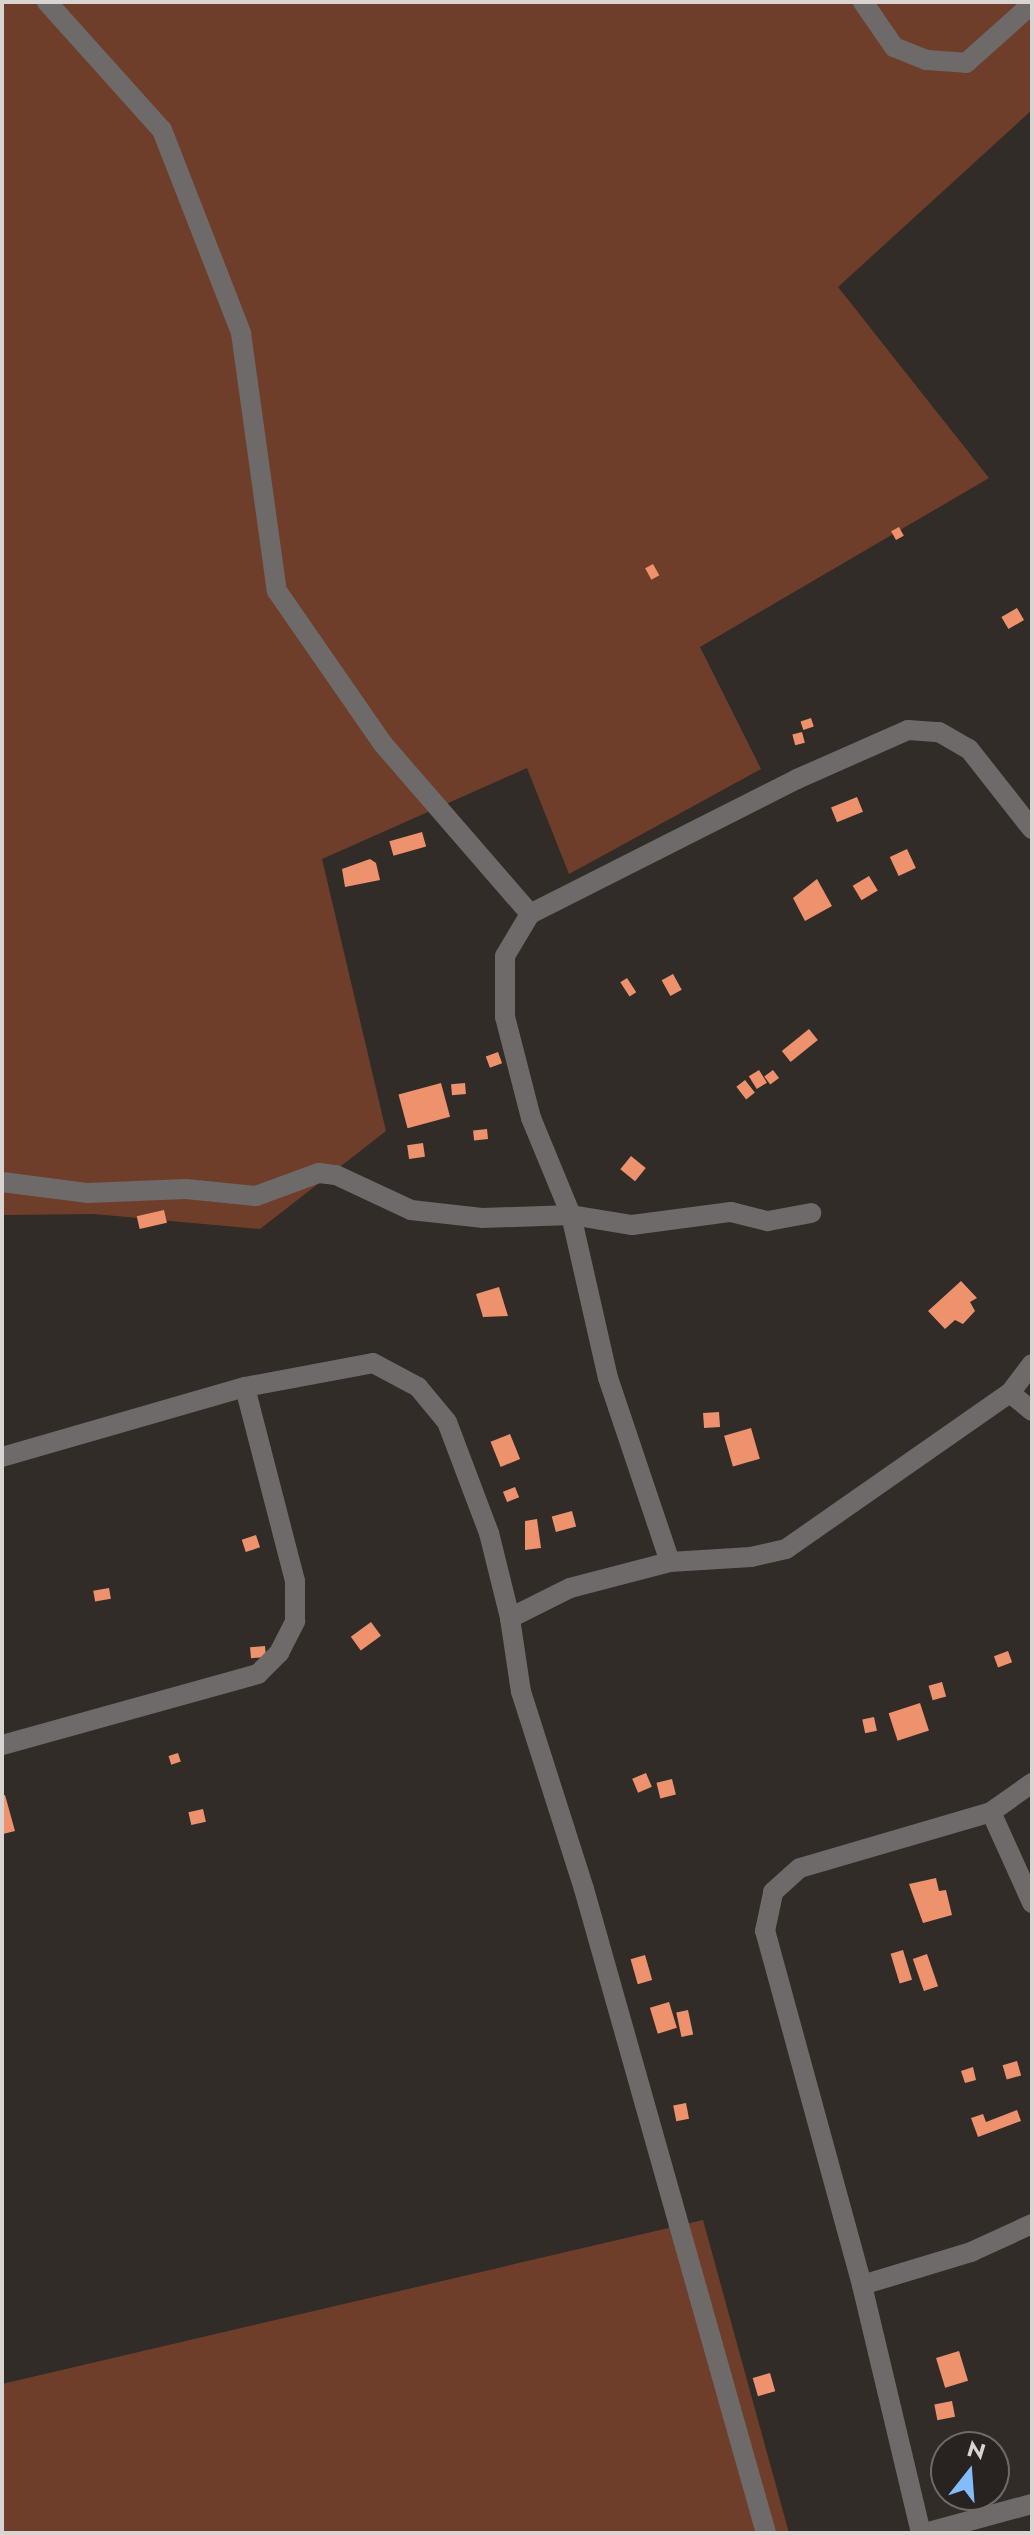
<!DOCTYPE html>
<html>
<head>
<meta charset="utf-8">
<style>
  body { margin:0 }
  #map { position:relative; width:1034px; height:2535px; overflow:hidden; background:#322c29; font-family:Jost,sans-serif }
  div>[style] { position:absolute }
  [style*='--x'] { left:calc(var(--x)*1px); top:calc(var(--y)*1px); width:calc(var(--w)*1px); rotate:calc(var(--a)*1deg) }
  .green>* { inset:0; background:#6f3e2a }
  .building>* { inset:0; background:#ee916d; transform-origin:0 0 }
  .minor>* { height:20px; margin:-10px; padding:0 10px; transform-origin:10px; border-radius:10px; background:#6e6a69 }
  span { translate:-50% -50%; white-space:nowrap; text-align:center; line-height:1.15; -webkit-text-stroke:8px #282220; paint-order:stroke }
  .frame { position:absolute; inset:0; border:4px solid #d9d4d2; pointer-events:none }
  .north { position:absolute; left:930px; top:2431px; width:80px; height:80px; box-sizing:border-box; background:#282220; border:2px solid #6f6967; border-radius:50%; rotate:17deg; font-size:22px; font-weight:700; line-height:32px; text-align:center; color:#d9d4d2 }
  .north::after { content:''; display:block; margin:auto; width:28px; height:36px; background:#84bcfb; clip-path:polygon(50% 0,100% 100%,50% 72%,0 100%) }
</style>
</head>
<body>
<div id="map">
  <div class="green">
    <i style="clip-path:polygon(2px 2px,1032px 2px,1032px 110px,838px 287px,989px 478px,700px 647px,761px 769px,569px 874px,527px 768px,322px 859px,386px 1131px,260px 1229px,94px 1214px,2px 1215px)"></i>
    <i style="clip-path:polygon(703px 2220px,789px 2533px,2px 2533px,2px 2384px)"></i>
  </div>
  <div class="building">
    <i style="left:899px;top:527px;width:10px;height:9px;rotate:61deg"></i>
    <i style="left:653px;top:564px;width:13px;height:9px;rotate:61deg"></i>
    <i style="left:1017px;top:608px;width:14px;height:18px;rotate:60deg"></i>
    <i style="left:811px;top:718px;width:9px;height:11px;rotate:72deg"></i>
    <i style="left:802px;top:732px;width:11px;height:10px;rotate:75deg"></i>
    <i style="left:857px;top:797px;width:16px;height:28px;rotate:68deg"></i>
    <i style="left:422px;top:832px;width:15px;height:34px;rotate:74deg"></i>
    <i style="left:907px;top:849px;width:21px;height:19px;rotate:65deg"></i>
    <i style="clip-path:polygon(370px 859px,376px 863px,380px 880px,345px 887px,342px 869px)"></i>
    <i style="left:869px;top:876px;width:17px;height:19px;rotate:59deg"></i>
    <i style="clip-path:polygon(817px 879px,832px 906px,805px 921px,793px 898px)"></i>
    <i style="left:673px;top:974px;width:18px;height:13px;rotate:61deg"></i>
    <i style="left:627px;top:978px;width:17px;height:8px;rotate:57deg"></i>
    <i style="left:809px;top:1029px;width:14px;height:35px;rotate:51deg"></i>
    <i style="left:498px;top:1052px;width:12px;height:13px;rotate:70deg"></i>
    <i style="left:759px;top:1070px;width:15px;height:12px;rotate:58deg"></i>
    <i style="left:773px;top:1070px;width:10px;height:11px;rotate:53deg"></i>
    <i style="left:745px;top:1080px;width:16px;height:11px;rotate:52deg"></i>
    <i style="left:441px;top:1083px;width:35px;height:44px;rotate:75deg"></i>
    <i style="left:465px;top:1083px;width:11px;height:14px;rotate:85deg"></i>
    <i style="left:487px;top:1129px;width:10px;height:14px;rotate:84deg"></i>
    <i style="left:423px;top:1143px;width:14px;height:16px;rotate:82deg"></i>
    <i style="left:631px;top:1156px;width:19px;height:17px;rotate:39deg"></i>
    <i style="left:164px;top:1210px;width:13px;height:28px;rotate:77deg"></i>
    <i style="clip-path:polygon(961px 1281px,977px 1298px,970px 1302px,975px 1311px,963px 1324px,955px 1320px,945px 1329px,928px 1311px)"></i>
    <i style="clip-path:polygon(499px 1287px,508px 1316px,483px 1317px,476px 1294px)"></i>
    <i style="left:719px;top:1412px;width:15px;height:16px;rotate:86deg"></i>
    <i style="left:751px;top:1428px;width:32px;height:28px;rotate:74deg"></i>
    <i style="left:510px;top:1434px;width:27px;height:21px;rotate:68deg"></i>
    <i style="left:515px;top:1487px;width:11px;height:13px;rotate:68deg"></i>
    <i style="left:572px;top:1511px;width:16px;height:21px;rotate:75deg"></i>
    <i style="clip-path:polygon(537px 1519px,541px 1548px,525px 1550px,525px 1521px)"></i>
    <i style="left:256px;top:1535px;width:13px;height:15px;rotate:72deg"></i>
    <i style="left:109px;top:1588px;width:11px;height:16px;rotate:80deg"></i>
    <i style="left:371px;top:1622px;width:17px;height:25px;rotate:54deg"></i>
    <i style="left:265px;top:1646px;width:11px;height:15px;rotate:85deg"></i>
    <i style="left:1008px;top:1651px;width:12px;height:15px;rotate:70deg"></i>
    <i style="left:942px;top:1682px;width:15px;height:14px;rotate:74deg"></i>
    <i style="left:920px;top:1703px;width:29px;height:33px;rotate:72deg"></i>
    <i style="left:874px;top:1717px;width:14px;height:12px;rotate:78deg"></i>
    <i style="left:178px;top:1753px;width:9px;height:10px;rotate:72deg"></i>
    <i style="left:646px;top:1773px;width:15px;height:15px;rotate:67deg"></i>
    <i style="left:672px;top:1779px;width:16px;height:16px;rotate:76deg"></i>
    <i style="clip-path:polygon(5px 1795px,15px 1831px,3px 1834px,2px 1796px)"></i>
    <i style="left:203px;top:1809px;width:13px;height:15px;rotate:77deg"></i>
    <i style="clip-path:polygon(936px 1878px,939px 1891px,946px 1890px,952px 1915px,923px 1923px,909px 1884px)"></i>
    <i style="left:903px;top:1950px;width:31px;height:13px;rotate:73deg"></i>
    <i style="left:927px;top:1954px;width:34px;height:15px;rotate:71deg"></i>
    <i style="left:645px;top:1955px;width:26px;height:15px;rotate:74deg"></i>
    <i style="left:669px;top:2002px;width:27px;height:20px;rotate:73deg"></i>
    <i style="left:688px;top:2010px;width:25px;height:12px;rotate:78deg"></i>
    <i style="left:1017px;top:2061px;width:15px;height:15px;rotate:74deg"></i>
    <i style="clip-path:polygon(973px 2067px,976px 2080px,965px 2083px,961px 2071px)"></i>
    <i style="left:686px;top:2103px;width:16px;height:13px;rotate:79deg"></i>
    <i style="clip-path:polygon(1017px 2110px,1021px 2121px,978px 2137px,971px 2118px,983px 2114px,986px 2122px)"></i>
    <i style="left:959px;top:2351px;width:31px;height:24px;rotate:73deg"></i>
    <i style="left:770px;top:2373px;width:19px;height:18px;rotate:74deg"></i>
    <i style="left:952px;top:2401px;width:16px;height:18px;rotate:79deg"></i>
  </div>
  <div class="minor">
    <i style="--x:47;--y:2;--w:172;--a:48.1"></i>
    <i style="--x:162;--y:130;--w:218;--a:68.7"></i>
    <i style="--x:241;--y:333;--w:260;--a:82.1"></i>
    <i style="--x:277;--y:591;--w:186;--a:55.3"></i>
    <i style="--x:383;--y:744;--w:225;--a:49.1"></i>
    <i style="--x:863;--y:2;--w:55;--a:55.4"></i>
    <i style="--x:894;--y:47;--w:35;--a:22"></i>
    <i style="--x:927;--y:60;--w:39;--a:4"></i>
    <i style="--x:966;--y:63;--w:89;--a:-41.8"></i>
    <i style="--x:2;--y:1182;--w:87;--a:7.3"></i>
    <i style="--x:88;--y:1193;--w:98;--a:-2.3"></i>
    <i style="--x:186;--y:1189;--w:70;--a:5.7"></i>
    <i style="--x:256;--y:1196;--w:67;--a:-20.1"></i>
    <i style="--x:319;--y:1173;--w:17;--a:7"></i>
    <i style="--x:336;--y:1175;--w:83;--a:25"></i>
    <i style="--x:411;--y:1210;--w:71;--a:6.4"></i>
    <i style="--x:482;--y:1218;--w:89;--a:-1.9"></i>
    <i style="--x:571;--y:1215;--w:62;--a:9.3"></i>
    <i style="--x:632;--y:1225;--w:100;--a:-7.5"></i>
    <i style="--x:731;--y:1212;--w:38;--a:14"></i>
    <i style="--x:768;--y:1221;--w:44;--a:-10.5"></i>
    <i style="--x:1010;--y:1393;--w:28;--a:39"></i>
    <i style="--x:2;--y:1457;--w:253;--a:-16.1"></i>
    <i style="--x:245;--y:1387;--w:130;--a:-10.6"></i>
    <i style="--x:373;--y:1363;--w:51;--a:28.1"></i>
    <i style="--x:418;--y:1387;--w:45;--a:50.4"></i>
    <i style="--x:447;--y:1422;--w:119;--a:69.3"></i>
    <i style="--x:489;--y:1533;--w:88;--a:76.1"></i>
    <i style="--x:670;--y:1562;--w:194;--a:-108.6"></i>
    <i style="--x:608;--y:1378;--w:167;--a:-102.8"></i>
    <i style="--x:571;--y:1215;--w:105;--a:-112.4"></i>
    <i style="--x:531;--y:1118;--w:104;--a:-104.4"></i>
    <i style="--x:505;--y:1017;--w:61;--a:-90"></i>
    <i style="--x:505;--y:956;--w:49;--a:-59.2"></i>
    <i style="--x:530;--y:914;--w:299;--a:-26.8"></i>
    <i style="--x:797;--y:779;--w:121;--a:-23.8"></i>
    <i style="--x:908;--y:730;--w:31;--a:4"></i>
    <i style="--x:939;--y:732;--w:34;--a:30"></i>
    <i style="--x:969;--y:749;--w:102;--a:51.8"></i>
    <i style="--x:2;--y:1745;--w:266;--a:-15.5"></i>
    <i style="--x:258;--y:1674;--w:30;--a:-45"></i>
    <i style="--x:279;--y:1653;--w:36;--a:-63"></i>
    <i style="--x:295;--y:1621;--w:40;--a:-90"></i>
    <i style="--x:295;--y:1581;--w:200;--a:-104.5"></i>
    <i style="--x:991;--y:1812;--w:100;--a:65.7"></i>
    <i style="--x:862;--y:2285;--w:114;--a:-16.8"></i>
    <i style="--x:971;--y:2252;--w:67;--a:-24.7"></i>
    <i style="--x:766;--y:2533;--w:669;--a:-105.78"></i>
    <i style="--x:584;--y:1889;--w:207;--a:-107.7"></i>
    <i style="--x:521;--y:1692;--w:75;--a:-98.5"></i>
    <i style="--x:510;--y:1618;--w:67;--a:-26.6"></i>
    <i style="--x:570;--y:1588;--w:103;--a:-14.6"></i>
    <i style="--x:670;--y:1562;--w:81;--a:-3.5"></i>
    <i style="--x:751;--y:1557;--w:36;--a:-13"></i>
    <i style="--x:786;--y:1549;--w:273;--a:-34.9"></i>
    <i style="--x:1010;--y:1393;--w:36;--a:-53"></i>
    <i style="--x:921;--y:2533;--w:255;--a:-103.4"></i>
    <i style="--x:862;--y:2285;--w:367;--a:-105.3"></i>
    <i style="--x:765;--y:1931;--w:40;--a:-78"></i>
    <i style="--x:773;--y:1892;--w:36;--a:-42"></i>
    <i style="--x:800;--y:1868;--w:199;--a:-16.3"></i>
    <i style="--x:991;--y:1812;--w:50;--a:-35.3"></i>
    <i style="--x:925;--y:2533;--w:111;--a:-15.2"></i>
  </div>
  <div class="frame"></div>
  <div class="north">N</div>
</div>
</body>
</html>
